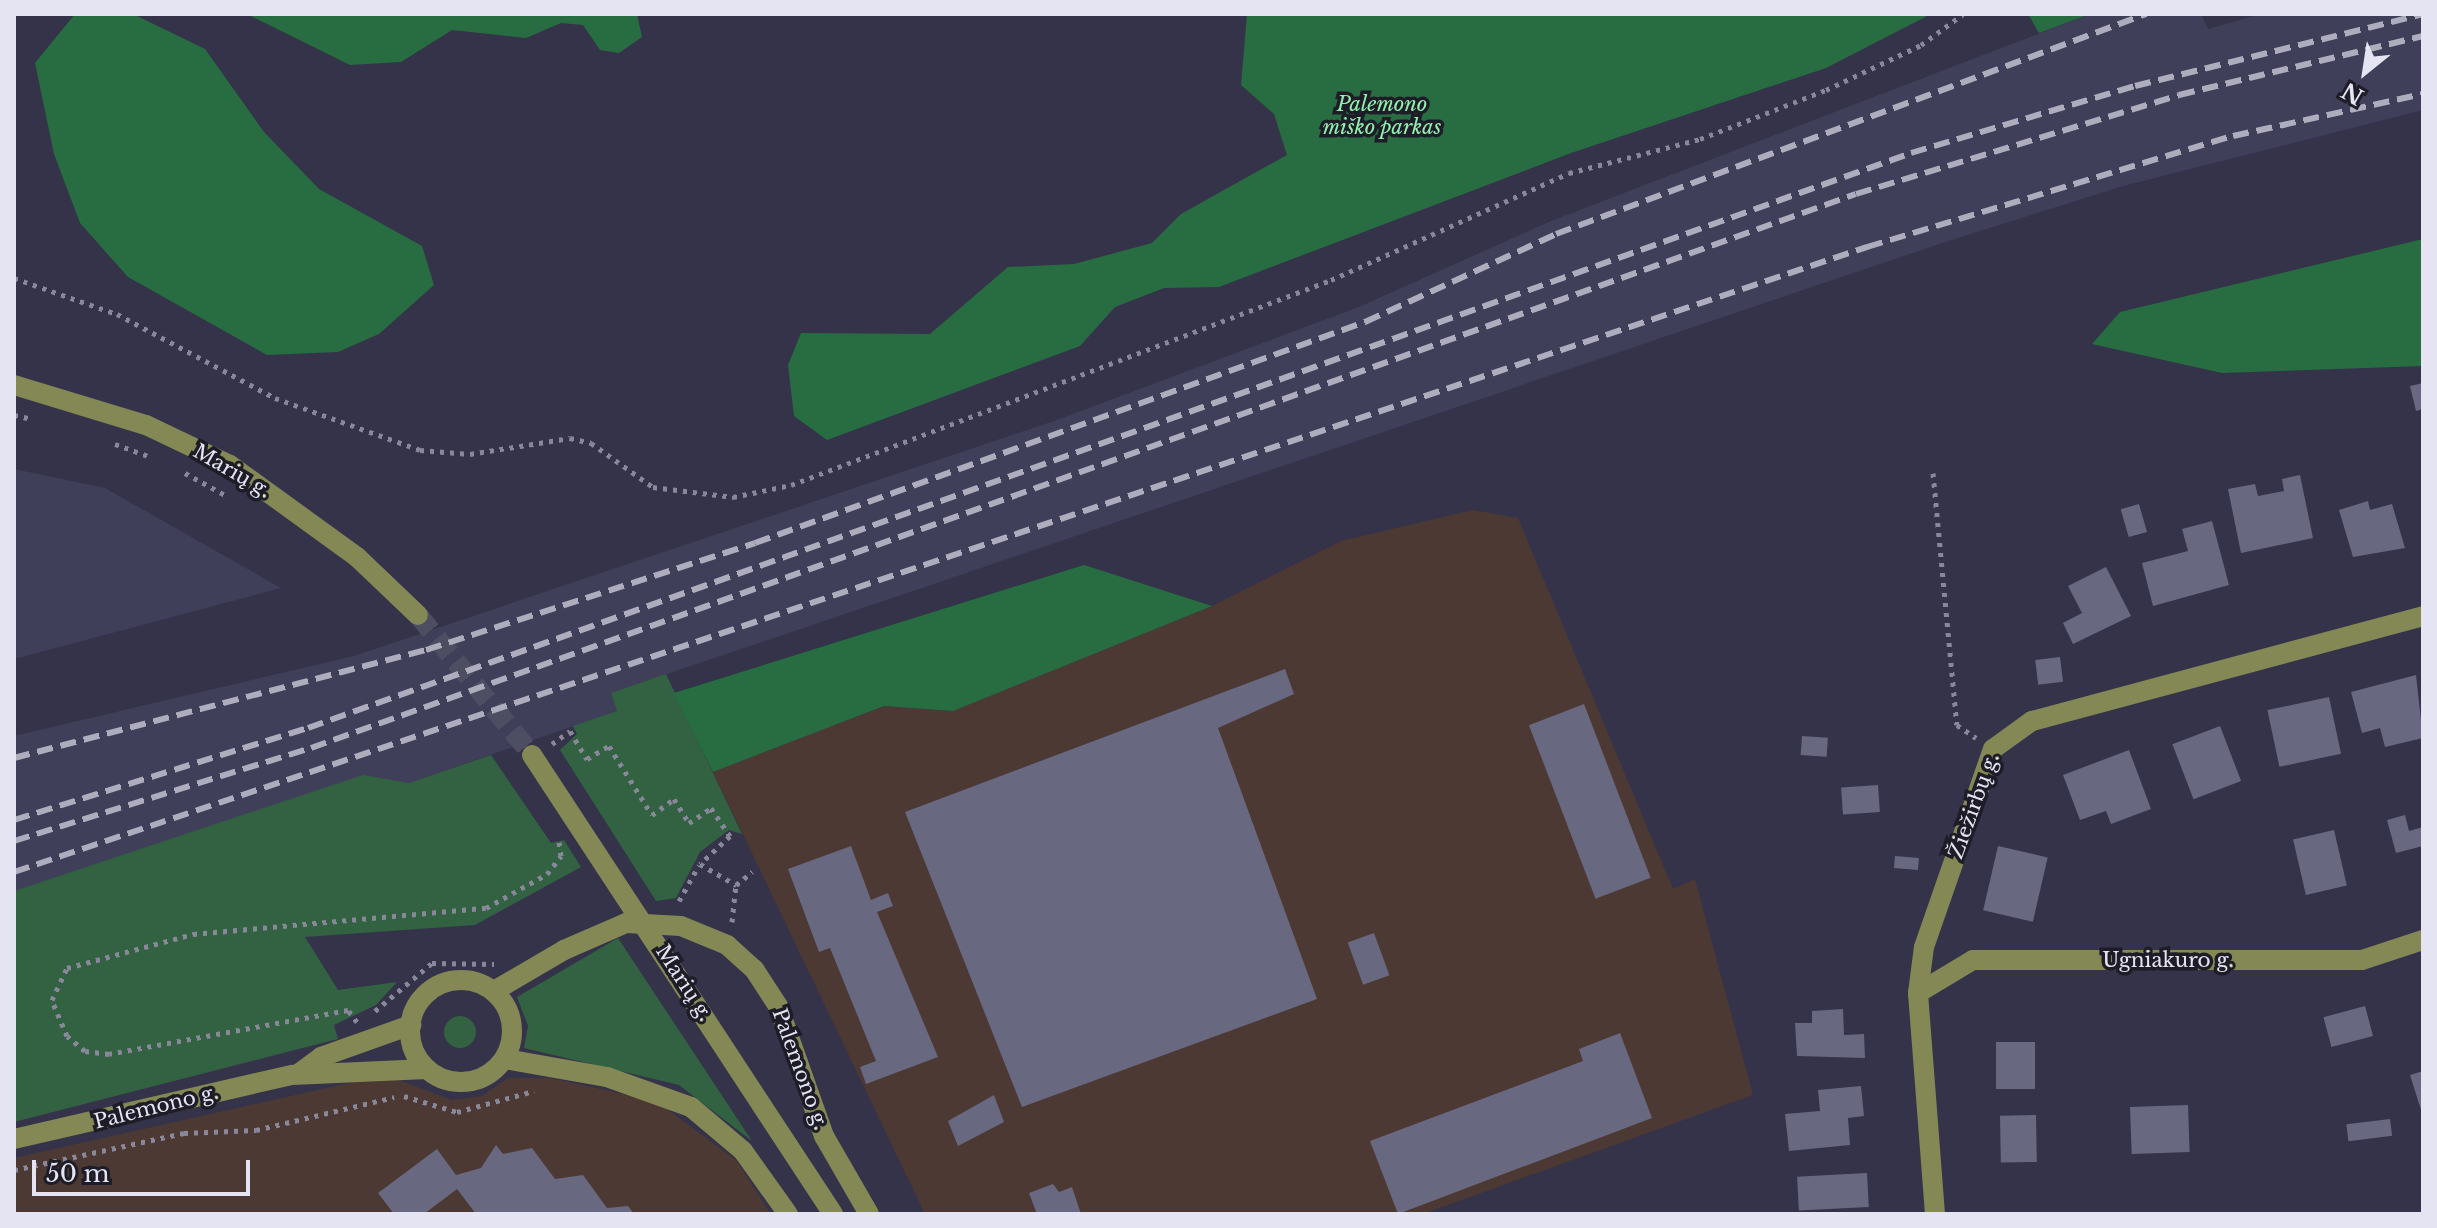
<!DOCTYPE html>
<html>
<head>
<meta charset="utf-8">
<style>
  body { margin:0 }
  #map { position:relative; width:2437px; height:1228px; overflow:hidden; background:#34334a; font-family:"Libre Baskerville",serif }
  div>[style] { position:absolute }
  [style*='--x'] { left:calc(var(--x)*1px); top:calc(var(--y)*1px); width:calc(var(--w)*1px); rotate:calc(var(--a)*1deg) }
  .built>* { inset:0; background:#403f5a }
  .industrial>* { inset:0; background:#4c3933 }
  .green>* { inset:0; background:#326241 }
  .round { border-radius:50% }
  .forest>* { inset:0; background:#286d41 }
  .building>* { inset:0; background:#696881; transform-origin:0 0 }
  .minor-tunnel>* { height:20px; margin-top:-10px; transform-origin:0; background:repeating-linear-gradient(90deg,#4e4e63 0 20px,transparent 0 30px) }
  .path>* { height:5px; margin-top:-2.5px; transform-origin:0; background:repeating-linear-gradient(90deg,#89889b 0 4px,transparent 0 10px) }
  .minor>* { height:20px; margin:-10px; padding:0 10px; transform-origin:10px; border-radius:10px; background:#848855 }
  .minor>.ring { margin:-10px; padding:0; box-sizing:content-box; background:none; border:20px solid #848855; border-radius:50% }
  .rail>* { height:6px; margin-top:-3px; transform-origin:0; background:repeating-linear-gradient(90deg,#adadbe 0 16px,transparent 0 24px) }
  .minor-bridge>* { height:20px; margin:-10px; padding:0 10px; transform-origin:10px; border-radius:10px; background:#848855 }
  span { translate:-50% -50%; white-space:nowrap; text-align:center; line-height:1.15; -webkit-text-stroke:7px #1d1c27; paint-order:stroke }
  .park-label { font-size:20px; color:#93f1af; font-style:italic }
  .street-label { font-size:20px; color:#e4e4f3 }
  .frame { position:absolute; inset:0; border:16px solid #e4e4f3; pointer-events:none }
  .north { position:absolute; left:2325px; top:32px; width:80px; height:80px; -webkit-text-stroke:6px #1d1c27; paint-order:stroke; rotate:210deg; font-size:22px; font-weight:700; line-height:32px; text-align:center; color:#e4e4f3 }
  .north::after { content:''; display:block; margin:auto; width:28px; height:36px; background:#e4e4f3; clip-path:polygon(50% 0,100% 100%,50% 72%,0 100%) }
  .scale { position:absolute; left:32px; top:1160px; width:218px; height:36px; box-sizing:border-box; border:4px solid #e4e4f3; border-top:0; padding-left:10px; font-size:24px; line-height:28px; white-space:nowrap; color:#e4e4f3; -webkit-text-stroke:6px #1d1c27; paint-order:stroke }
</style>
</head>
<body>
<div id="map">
  <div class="built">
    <i style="clip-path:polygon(2090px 14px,2201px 14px,2208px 29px,2261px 14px,2423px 14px,2423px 110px,2123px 186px,1945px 242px,611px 693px,617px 711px,409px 783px,363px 776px,14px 891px,14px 736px,354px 656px,1054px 421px,1359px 307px,1551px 221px)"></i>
    <i style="clip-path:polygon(14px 469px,105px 488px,281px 588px,14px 659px)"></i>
  </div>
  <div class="industrial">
    <i style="clip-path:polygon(1473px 510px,1518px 518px,1673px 889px,1695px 879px,1753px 1095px,1423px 1214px,925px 1214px,713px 772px,884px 706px,953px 711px,1212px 606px,1341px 541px)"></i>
    <i style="clip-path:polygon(385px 1075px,452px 1100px,482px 1096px,508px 1078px,550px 1078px,656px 1101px,736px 1160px,771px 1214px,14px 1214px,14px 1158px)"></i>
  </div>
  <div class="green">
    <i style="clip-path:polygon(666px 674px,742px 834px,729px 830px,700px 852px,676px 898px,656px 901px,560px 750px,577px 734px,573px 726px,617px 711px,611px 693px)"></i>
    <i style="clip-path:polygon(491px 755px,551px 843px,564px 840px,581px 867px,475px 925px,305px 937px,338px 990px,397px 982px,376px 1005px,334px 1025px,338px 1039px,14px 1122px,14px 891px,363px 775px,409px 783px)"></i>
    <i style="clip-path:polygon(618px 938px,752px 1141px,679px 1085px,524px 1048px,528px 1026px,517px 997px)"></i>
    <i class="round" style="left:444px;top:1016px;width:32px;height:32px"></i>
  </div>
  <div class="forest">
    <i style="clip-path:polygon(75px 14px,137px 16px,205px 49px,264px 132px,319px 189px,422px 246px,434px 285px,379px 334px,338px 352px,267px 355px,128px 277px,80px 223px,54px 154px,35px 63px)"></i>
    <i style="clip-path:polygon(247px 14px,637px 14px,642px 37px,619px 53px,600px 50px,583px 25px,561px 23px,526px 38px,452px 30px,401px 62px,350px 65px)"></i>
    <i style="clip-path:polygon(1247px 14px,1931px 14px,1826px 68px,1571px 153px,1219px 287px,1164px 288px,1115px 307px,1080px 346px,827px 440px,794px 416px,788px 365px,801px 333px,930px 334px,1008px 267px,1074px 264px,1152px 243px,1181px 214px,1287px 155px,1274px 114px,1241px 85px)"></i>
    <i style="clip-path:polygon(2028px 14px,2090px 14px,2039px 33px)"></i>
    <i style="clip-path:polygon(2423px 239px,2423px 366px,2222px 373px,2092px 344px,2120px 312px)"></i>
    <i style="clip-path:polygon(1084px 565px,1212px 606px,953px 711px,884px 706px,713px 772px,674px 693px)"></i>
  </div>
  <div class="building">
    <i style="clip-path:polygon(2423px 383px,2423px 409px,2416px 411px,2410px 386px)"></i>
    <i style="clip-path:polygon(2300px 475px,2313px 538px,2241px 553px,2228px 489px,2255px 484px,2258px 496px,2284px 491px,2282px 479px)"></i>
    <i style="clip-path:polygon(2368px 501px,2370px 510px,2392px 504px,2405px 548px,2353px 557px,2339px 510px)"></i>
    <i style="left:2139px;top:504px;width:29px;height:19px;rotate:74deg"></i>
    <i style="clip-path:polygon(2212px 521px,2229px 585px,2153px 606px,2142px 563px,2188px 551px,2182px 529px)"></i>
    <i style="clip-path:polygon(2106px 567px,2131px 616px,2073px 644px,2063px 623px,2082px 613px,2068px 586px)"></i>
    <i style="left:2060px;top:657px;width:25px;height:25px;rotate:83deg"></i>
    <i style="clip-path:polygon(1285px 669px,1294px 694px,1218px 728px,1317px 999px,1022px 1107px,905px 812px)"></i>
    <i style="clip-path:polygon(2416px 675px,2423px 738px,2385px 747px,2380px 728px,2362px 733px,2351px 692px)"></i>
    <i style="left:2329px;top:697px;width:58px;height:63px;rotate:78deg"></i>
    <i style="left:1584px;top:704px;width:186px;height:59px;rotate:69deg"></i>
    <i style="left:2220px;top:726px;width:59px;height:51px;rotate:69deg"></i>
    <i style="left:1802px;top:736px;width:26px;height:19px;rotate:4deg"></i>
    <i style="clip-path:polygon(2129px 750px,2151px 809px,2111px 824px,2106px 811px,2080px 820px,2063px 775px)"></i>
    <i style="left:1878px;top:785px;width:27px;height:37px;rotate:86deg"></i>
    <i style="clip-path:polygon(2405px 815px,2409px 831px,2423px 827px,2423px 846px,2396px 853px,2387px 820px)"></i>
    <i style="left:2334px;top:830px;width:57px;height:42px;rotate:77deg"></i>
    <i style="clip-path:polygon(851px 846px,871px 900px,888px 893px,893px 906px,877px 912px,938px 1057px,866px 1084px,860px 1067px,876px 1061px,830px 948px,819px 952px,788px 869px)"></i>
    <i style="left:1998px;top:846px;width:51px;height:66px;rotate:13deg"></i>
    <i style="left:1895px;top:856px;width:24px;height:12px;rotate:5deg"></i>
    <i style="left:1374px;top:933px;width:45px;height:28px;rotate:70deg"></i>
    <i style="left:2365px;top:1006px;width:31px;height:43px;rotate:75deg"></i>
    <i style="clip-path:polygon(1843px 1009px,1844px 1035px,1864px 1034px,1865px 1058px,1797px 1056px,1795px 1023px,1812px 1023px,1812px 1011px)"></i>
    <i style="clip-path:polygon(1620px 1033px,1652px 1118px,1398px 1214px,1370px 1141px,1583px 1061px,1579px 1049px)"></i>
    <i style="left:2035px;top:1042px;width:47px;height:39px;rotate:90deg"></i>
    <i style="clip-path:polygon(2423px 1071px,2423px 1113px,2422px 1113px,2410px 1075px)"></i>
    <i style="clip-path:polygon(1861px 1086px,1864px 1116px,1848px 1118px,1850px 1145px,1789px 1151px,1785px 1114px,1820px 1111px,1818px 1090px)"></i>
    <i style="clip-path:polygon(994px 1095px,1004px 1122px,958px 1146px,948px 1121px)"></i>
    <i style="left:2188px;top:1105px;width:47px;height:58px;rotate:88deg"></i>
    <i style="left:2036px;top:1115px;width:47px;height:36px;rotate:89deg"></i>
    <i style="left:2390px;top:1119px;width:17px;height:44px;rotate:83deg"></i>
    <i style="clip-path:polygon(496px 1145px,503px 1154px,532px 1148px,555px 1179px,583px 1175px,607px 1208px,628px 1206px,634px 1214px,476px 1214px,457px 1189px,424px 1214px,394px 1214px,378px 1193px,437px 1149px,456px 1175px,481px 1168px)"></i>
    <i style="left:1867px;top:1173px;width:34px;height:70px;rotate:87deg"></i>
    <i style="clip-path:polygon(1053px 1184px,1059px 1192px,1072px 1187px,1081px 1214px,1037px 1214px,1029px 1193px)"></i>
  </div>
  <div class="minor-tunnel">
    <i style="--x:418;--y:615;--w:181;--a:50.8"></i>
  </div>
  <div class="path">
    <i style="--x:14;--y:278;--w:109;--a:19.3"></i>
    <i style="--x:117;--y:314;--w:179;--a:28"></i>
    <i style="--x:275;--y:398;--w:154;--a:19.7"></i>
    <i style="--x:420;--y:450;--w:50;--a:4.6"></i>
    <i style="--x:470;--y:454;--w:101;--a:-9.1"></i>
    <i style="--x:570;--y:438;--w:22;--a:13"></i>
    <i style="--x:591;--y:443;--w:76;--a:35.4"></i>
    <i style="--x:653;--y:487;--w:81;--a:7.1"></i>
    <i style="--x:733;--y:497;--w:59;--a:-11.7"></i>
    <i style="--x:791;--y:485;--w:578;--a:-20.79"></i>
    <i style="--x:1331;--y:280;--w:261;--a:-24.2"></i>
    <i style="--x:1569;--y:173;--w:135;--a:-14.5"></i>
    <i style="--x:1700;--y:139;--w:135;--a:-21.3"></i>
    <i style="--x:1826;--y:90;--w:105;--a:-25.3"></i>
    <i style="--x:1921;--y:45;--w:52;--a:-36.4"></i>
    <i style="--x:14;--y:415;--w:19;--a:12"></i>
    <i style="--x:115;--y:444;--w:37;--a:20"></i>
    <i style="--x:185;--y:473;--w:46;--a:28.8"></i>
    <i style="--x:1933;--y:473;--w:253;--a:84.6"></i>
    <i style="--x:1957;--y:725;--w:23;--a:34"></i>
    <i style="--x:552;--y:744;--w:22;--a:-36"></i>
    <i style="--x:570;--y:731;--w:33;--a:59"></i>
    <i style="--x:587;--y:759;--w:26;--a:-31"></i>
    <i style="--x:609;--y:746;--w:81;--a:58.1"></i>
    <i style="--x:652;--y:815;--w:27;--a:-36"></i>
    <i style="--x:674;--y:799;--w:28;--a:58"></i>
    <i style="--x:689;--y:823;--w:27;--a:-34"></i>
    <i style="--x:711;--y:808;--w:34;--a:56"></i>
    <i style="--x:730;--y:836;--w:41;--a:137"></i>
    <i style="--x:700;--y:864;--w:42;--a:30.3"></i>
    <i style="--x:736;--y:885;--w:21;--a:-39"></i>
    <i style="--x:679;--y:901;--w:41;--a:-60.9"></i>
    <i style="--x:732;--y:922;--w:37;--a:-84"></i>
    <i style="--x:375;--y:1011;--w:75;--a:-40.1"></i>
    <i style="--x:432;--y:963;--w:62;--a:0.9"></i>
    <i style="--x:357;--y:1022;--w:15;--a:-127"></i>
    <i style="--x:348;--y:1010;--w:243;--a:169.6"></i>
    <i style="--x:109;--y:1054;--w:24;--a:-173"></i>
    <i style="--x:85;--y:1051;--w:23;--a:-140"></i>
    <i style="--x:67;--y:1036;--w:39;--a:-113"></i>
    <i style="--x:52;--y:1000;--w:35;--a:-65"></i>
    <i style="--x:67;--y:968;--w:131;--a:-15.1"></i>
    <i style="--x:193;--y:934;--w:294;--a:-5.1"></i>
    <i style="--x:486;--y:908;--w:70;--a:-29.1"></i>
    <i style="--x:547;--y:874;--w:23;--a:-52"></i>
    <i style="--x:561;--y:856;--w:14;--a:-98"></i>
    <i style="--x:404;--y:1096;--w:55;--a:16.8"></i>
    <i style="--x:457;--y:1112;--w:80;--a:-15.3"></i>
    <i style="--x:14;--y:1170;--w:174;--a:-12.3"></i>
    <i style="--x:184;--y:1133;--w:72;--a:-2.4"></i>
    <i style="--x:256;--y:1130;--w:142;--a:-13.4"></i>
  </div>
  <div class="minor">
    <i style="--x:14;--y:385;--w:138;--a:16.9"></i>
    <i style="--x:146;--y:425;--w:93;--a:25.5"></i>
    <i style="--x:230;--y:465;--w:157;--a:35.9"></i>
    <i style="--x:357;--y:557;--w:84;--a:43.6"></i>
    <i style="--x:532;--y:755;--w:549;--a:56.74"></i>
    <i style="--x:681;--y:926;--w:50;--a:22.4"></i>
    <i style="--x:727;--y:945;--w:36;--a:42"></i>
    <i style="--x:754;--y:969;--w:44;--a:57"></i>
    <i style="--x:778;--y:1006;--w:138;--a:70.5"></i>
    <i style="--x:824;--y:1136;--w:90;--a:60"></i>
    <i class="ring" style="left:410px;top:980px;width:82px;height:82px"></i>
    <i style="--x:494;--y:991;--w:81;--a:-30.4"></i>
    <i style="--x:1918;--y:993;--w:64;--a:-31"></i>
    <i style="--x:1973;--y:960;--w:389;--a:0"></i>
    <i style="--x:2362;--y:960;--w:64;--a:-18.2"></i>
    <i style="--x:505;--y:1059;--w:104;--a:10"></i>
    <i style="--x:607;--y:1077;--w:89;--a:19.7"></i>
    <i style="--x:691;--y:1107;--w:68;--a:40.2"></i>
    <i style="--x:743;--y:1151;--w:77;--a:54.5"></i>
    <i style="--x:298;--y:1074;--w:29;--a:-36"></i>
    <i style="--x:321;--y:1057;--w:96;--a:-19.6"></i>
    <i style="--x:14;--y:1139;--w:285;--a:-13"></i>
    <i style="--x:292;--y:1075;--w:135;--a:-2.5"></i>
    <i style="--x:1935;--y:1214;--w:222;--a:-94.4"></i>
    <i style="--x:1918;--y:993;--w:46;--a:-82.6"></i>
    <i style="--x:1924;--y:947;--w:210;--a:-70.8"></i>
    <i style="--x:1993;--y:749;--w:48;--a:-35.7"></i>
    <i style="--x:2032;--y:721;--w:405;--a:-15"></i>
  </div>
  <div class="rail">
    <i style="--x:14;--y:758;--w:426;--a:-14.7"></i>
    <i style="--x:426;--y:650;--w:346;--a:-18"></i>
    <i style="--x:755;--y:543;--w:649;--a:-19.92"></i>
    <i style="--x:1365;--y:322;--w:210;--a:-24.7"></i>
    <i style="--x:1556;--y:234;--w:630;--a:-20.45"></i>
    <i style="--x:14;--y:820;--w:308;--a:-17.4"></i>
    <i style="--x:308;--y:728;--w:1703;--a:-19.73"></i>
    <i style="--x:1911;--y:153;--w:234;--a:-16.7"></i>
    <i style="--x:2135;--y:86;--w:297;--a:-14"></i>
    <i style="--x:14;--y:841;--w:311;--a:-17.4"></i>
    <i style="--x:311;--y:748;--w:1641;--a:-19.73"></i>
    <i style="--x:1856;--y:194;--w:338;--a:-17"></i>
    <i style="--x:2179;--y:95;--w:251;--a:-13.6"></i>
    <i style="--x:14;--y:872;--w:1956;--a:-18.64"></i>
    <i style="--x:1867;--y:247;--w:382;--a:-16.9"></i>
    <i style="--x:2233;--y:136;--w:195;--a:-12.5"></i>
  </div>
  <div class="minor-bridge">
    <i style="--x:564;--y:950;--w:68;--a:-23.5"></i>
    <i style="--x:626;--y:923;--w:55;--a:3.1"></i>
  </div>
  <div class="park-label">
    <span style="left:1382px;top:116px">Palemono<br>miško parkas</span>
  </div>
  <div class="street-label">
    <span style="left:232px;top:471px;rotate:30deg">Marių g.</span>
    <span style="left:1974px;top:806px;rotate:-70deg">Žiežirbų g.</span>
    <span style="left:2168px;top:960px">Ugniakuro g.</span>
    <span style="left:684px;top:983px;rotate:57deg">Marių g.</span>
    <span style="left:800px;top:1069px;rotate:70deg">Palemono g.</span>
    <span style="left:156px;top:1107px;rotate:-14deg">Palemono g.</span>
  </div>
  <div class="frame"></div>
  <div class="north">N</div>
  <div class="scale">50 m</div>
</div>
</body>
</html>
